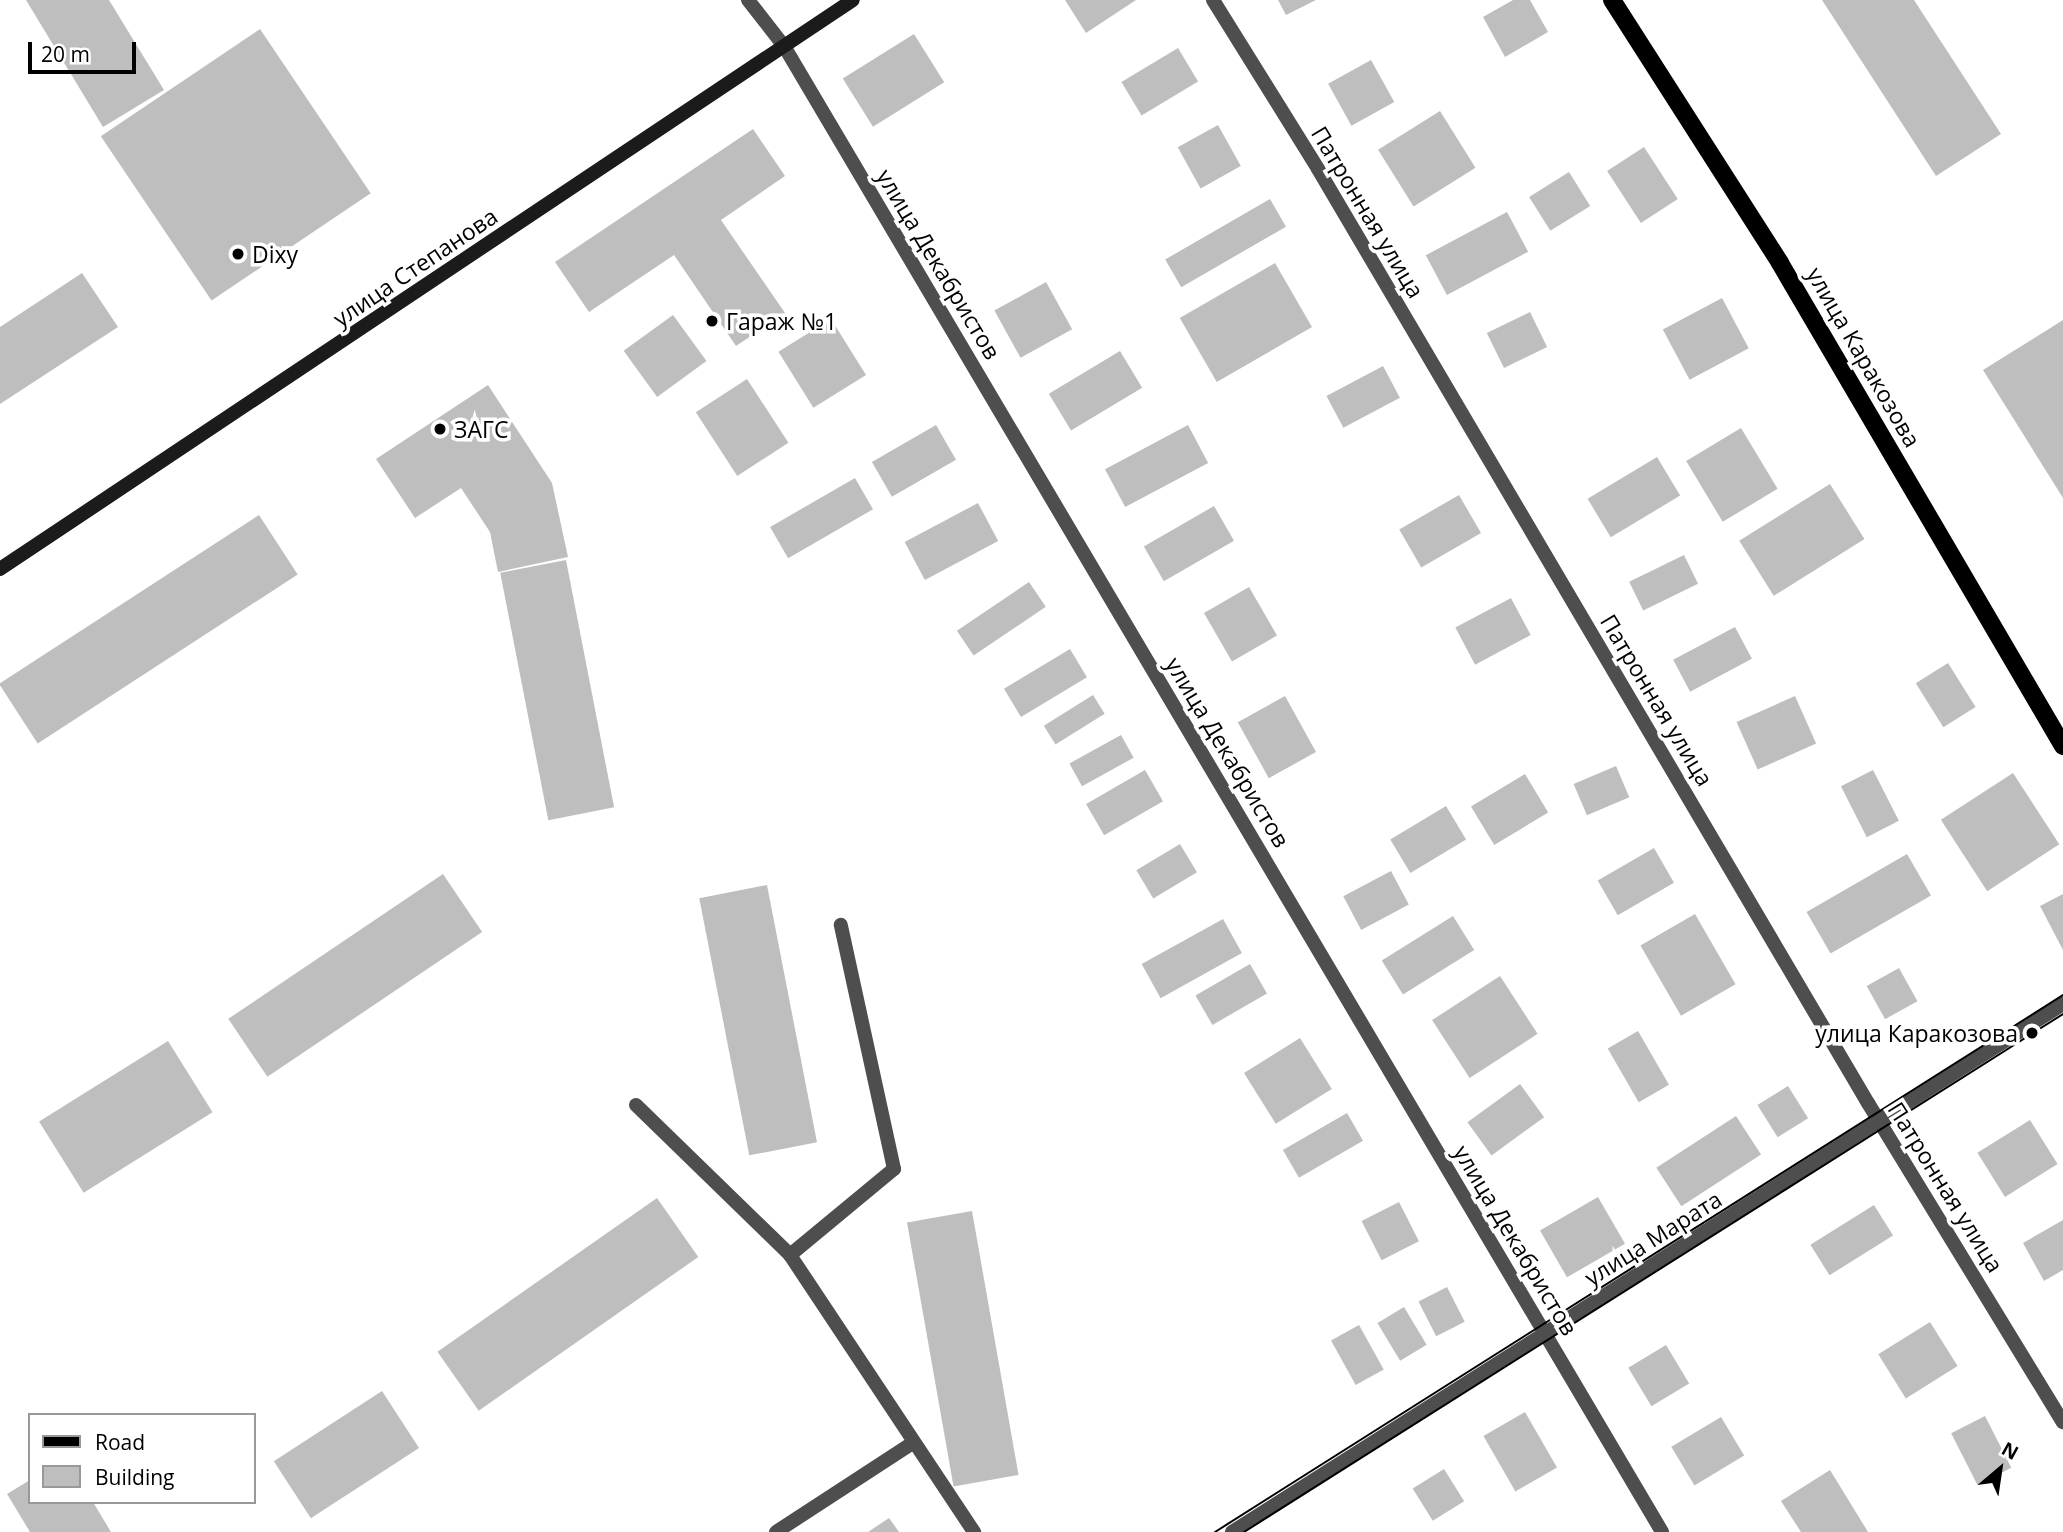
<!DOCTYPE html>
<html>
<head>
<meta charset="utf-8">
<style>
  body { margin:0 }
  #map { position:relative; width:2063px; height:1532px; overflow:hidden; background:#fff; font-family:"Open Sans",sans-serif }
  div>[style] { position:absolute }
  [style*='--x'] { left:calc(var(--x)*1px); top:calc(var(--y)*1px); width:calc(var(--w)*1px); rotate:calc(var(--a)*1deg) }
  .building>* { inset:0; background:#bebebe; transform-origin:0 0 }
  .lane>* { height:14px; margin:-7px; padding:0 7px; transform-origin:7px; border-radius:7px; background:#4e4e4e }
  .street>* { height:14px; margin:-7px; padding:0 7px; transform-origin:7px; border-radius:7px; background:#4e4e4e }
  .secondary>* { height:14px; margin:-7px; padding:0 7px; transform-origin:7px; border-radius:7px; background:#1b1b1b }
  .primary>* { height:18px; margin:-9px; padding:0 9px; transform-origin:9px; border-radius:9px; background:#000 }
  .tram>* { height:2px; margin:-1px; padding:0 1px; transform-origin:1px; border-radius:1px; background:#000 }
  .dots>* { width:19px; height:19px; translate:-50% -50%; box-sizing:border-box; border:4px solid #fff; border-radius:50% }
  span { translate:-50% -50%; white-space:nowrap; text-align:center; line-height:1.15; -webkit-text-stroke:7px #fff; paint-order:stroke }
  .street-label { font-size:23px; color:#000 }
  .poi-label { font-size:23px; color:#000 }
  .left { translate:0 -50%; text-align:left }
  .right { translate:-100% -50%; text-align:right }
  .legend { position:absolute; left:28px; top:1413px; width:228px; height:91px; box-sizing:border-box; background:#fff; border:2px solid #999; margin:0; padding:9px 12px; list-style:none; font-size:21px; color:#000 }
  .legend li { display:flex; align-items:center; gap:14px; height:35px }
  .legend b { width:35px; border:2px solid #999 }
  .north { position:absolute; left:1965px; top:1434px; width:70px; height:70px; -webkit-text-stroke:5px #fff; paint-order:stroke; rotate:29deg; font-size:19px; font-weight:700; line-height:28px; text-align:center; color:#000 }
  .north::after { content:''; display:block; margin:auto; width:24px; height:32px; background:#000; clip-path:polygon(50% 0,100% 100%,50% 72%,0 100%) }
  .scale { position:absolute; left:28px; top:42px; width:108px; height:32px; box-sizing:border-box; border:4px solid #000; border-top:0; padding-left:9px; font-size:21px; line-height:24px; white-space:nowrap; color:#000; -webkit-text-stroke:5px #fff; paint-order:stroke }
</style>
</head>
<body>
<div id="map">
  <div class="building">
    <i style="clip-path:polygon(26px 0,109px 0,164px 90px,103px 127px)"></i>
    <i style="clip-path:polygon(1065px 0,1136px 0,1086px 33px)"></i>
    <i style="clip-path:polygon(1278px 0,1316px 0,1286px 15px)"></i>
    <i style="clip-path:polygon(1513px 0,1530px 0,1548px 32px,1505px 57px,1483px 17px)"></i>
    <i style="clip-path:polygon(1822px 0,1914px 0,2001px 134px,1936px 176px)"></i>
    <i style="left:260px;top:29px;width:198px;height:192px;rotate:56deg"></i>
    <i style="left:914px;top:34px;width:57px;height:84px;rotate:58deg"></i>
    <i style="left:1178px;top:48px;width:39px;height:66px;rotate:59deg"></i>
    <i style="left:1371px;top:60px;width:48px;height:49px;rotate:61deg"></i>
    <i style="left:1440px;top:111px;width:67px;height:73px;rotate:58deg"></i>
    <i style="left:1218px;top:125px;width:47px;height:46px;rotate:61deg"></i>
    <i style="clip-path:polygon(753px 129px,785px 176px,721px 220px,785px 313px,736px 346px,674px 255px,589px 312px,555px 262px)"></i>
    <i style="left:1644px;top:147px;width:62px;height:44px;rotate:57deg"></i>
    <i style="left:1569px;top:172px;width:40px;height:47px;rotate:58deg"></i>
    <i style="left:1270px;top:199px;width:32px;height:121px;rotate:60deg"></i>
    <i style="left:1507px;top:212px;width:45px;height:92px;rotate:62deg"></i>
    <i style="left:1275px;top:263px;width:74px;height:110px;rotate:60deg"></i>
    <i style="clip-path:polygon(82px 273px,118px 327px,0 404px,0 327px)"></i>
    <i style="left:1046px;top:282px;width:54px;height:59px;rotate:61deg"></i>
    <i style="left:1722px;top:298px;width:57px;height:67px;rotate:62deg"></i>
    <i style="left:1530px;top:312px;width:39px;height:48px;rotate:64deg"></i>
    <i style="left:673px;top:315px;width:57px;height:61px;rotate:54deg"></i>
    <i style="left:831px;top:319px;width:66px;height:62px;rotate:58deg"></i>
    <i style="clip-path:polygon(2063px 320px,2063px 498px,1983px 370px)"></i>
    <i style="left:1120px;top:351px;width:43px;height:83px;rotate:59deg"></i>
    <i style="left:1383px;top:366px;width:36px;height:64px;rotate:62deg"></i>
    <i style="left:747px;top:379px;width:76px;height:61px;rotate:57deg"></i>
    <i style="clip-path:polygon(488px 385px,552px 483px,568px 557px,498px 572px,490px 532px,461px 488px,415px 518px,376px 459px)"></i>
    <i style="left:936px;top:425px;width:40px;height:74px;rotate:60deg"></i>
    <i style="left:1188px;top:425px;width:43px;height:94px;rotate:62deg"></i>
    <i style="left:1741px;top:428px;width:71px;height:64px;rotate:59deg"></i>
    <i style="left:1657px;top:457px;width:45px;height:81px;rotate:59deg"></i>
    <i style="left:855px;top:478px;width:36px;height:98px;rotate:60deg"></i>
    <i style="left:1830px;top:484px;width:65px;height:107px;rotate:58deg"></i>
    <i style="left:1459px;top:495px;width:44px;height:69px;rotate:60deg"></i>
    <i style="left:978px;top:503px;width:43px;height:83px;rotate:62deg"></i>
    <i style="left:1214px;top:506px;width:40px;height:81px;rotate:60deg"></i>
    <i style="left:259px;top:515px;width:71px;height:310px;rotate:57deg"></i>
    <i style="left:1684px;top:555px;width:32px;height:61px;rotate:64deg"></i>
    <i style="left:566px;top:560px;width:252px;height:67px;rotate:79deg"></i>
    <i style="left:1029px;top:582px;width:30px;height:87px;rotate:56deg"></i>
    <i style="left:1249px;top:587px;width:56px;height:52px;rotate:60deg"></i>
    <i style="left:1511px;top:598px;width:42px;height:63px;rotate:62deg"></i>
    <i style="left:1735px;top:627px;width:36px;height:70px;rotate:62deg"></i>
    <i style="left:1070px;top:649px;width:33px;height:77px;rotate:59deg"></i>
    <i style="left:1948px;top:663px;width:52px;height:38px;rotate:58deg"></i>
    <i style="left:1093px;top:695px;width:22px;height:58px;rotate:58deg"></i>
    <i style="left:1285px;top:696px;width:64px;height:54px;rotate:61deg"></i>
    <i style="left:1795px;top:696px;width:52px;height:64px;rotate:66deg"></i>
    <i style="left:1121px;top:735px;width:26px;height:59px;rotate:61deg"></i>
    <i style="left:1616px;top:766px;width:34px;height:46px;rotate:67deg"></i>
    <i style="left:1145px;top:770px;width:36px;height:68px;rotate:60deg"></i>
    <i style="left:1873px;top:770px;width:57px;height:36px;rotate:63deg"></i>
    <i style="left:2013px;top:773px;width:85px;height:86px;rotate:57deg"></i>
    <i style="left:1525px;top:774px;width:45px;height:63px;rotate:59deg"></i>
    <i style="left:1446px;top:806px;width:39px;height:65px;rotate:59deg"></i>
    <i style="left:1180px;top:844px;width:33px;height:51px;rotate:59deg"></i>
    <i style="left:1654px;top:848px;width:40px;height:65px;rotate:60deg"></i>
    <i style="left:1907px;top:854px;width:48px;height:116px;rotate:60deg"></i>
    <i style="left:1391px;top:871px;width:38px;height:54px;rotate:62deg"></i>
    <i style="left:443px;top:874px;width:70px;height:259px;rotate:56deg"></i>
    <i style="left:767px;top:885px;width:262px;height:69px;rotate:79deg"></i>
    <i style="clip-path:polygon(2063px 894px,2063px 950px,2040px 906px)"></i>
    <i style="left:1695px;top:914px;width:81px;height:63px;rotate:60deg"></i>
    <i style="left:1453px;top:916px;width:40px;height:84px;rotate:58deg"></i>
    <i style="left:1223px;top:919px;width:39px;height:93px;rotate:61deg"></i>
    <i style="left:1250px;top:964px;width:34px;height:63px;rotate:60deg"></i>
    <i style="left:1899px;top:968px;width:38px;height:37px;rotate:61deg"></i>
    <i style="left:1500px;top:976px;width:69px;height:81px;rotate:57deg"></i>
    <i style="left:1638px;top:1031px;width:62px;height:35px;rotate:60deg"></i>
    <i style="left:1300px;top:1038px;width:60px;height:66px;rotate:58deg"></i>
    <i style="left:168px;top:1041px;width:84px;height:152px;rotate:58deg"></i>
    <i style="left:1520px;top:1084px;width:41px;height:65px;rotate:54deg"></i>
    <i style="left:1788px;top:1086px;width:38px;height:36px;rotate:58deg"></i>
    <i style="left:1347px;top:1113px;width:32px;height:74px;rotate:60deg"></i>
    <i style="left:1736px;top:1116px;width:46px;height:95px;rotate:57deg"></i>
    <i style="left:2030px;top:1120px;width:52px;height:62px;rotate:58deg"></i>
    <i style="left:1598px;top:1197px;width:54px;height:67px;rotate:60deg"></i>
    <i style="left:657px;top:1198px;width:72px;height:268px;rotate:55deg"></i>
    <i style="left:1399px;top:1202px;width:44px;height:42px;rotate:63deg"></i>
    <i style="left:1874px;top:1205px;width:36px;height:75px;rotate:58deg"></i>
    <i style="left:972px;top:1211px;width:268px;height:66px;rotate:80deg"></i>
    <i style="clip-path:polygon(2063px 1220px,2063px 1270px,2044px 1281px,2023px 1243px)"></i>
    <i style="left:1447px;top:1287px;width:39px;height:32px;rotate:63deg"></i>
    <i style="left:1404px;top:1307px;width:44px;height:31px;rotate:59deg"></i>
    <i style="left:1930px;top:1322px;width:52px;height:61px;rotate:58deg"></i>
    <i style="left:1359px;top:1325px;width:51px;height:32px;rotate:61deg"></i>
    <i style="left:1666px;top:1345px;width:45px;height:44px;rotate:59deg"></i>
    <i style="left:382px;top:1391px;width:68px;height:129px;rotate:57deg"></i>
    <i style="left:1525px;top:1412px;width:64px;height:48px;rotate:60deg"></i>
    <i style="left:1985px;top:1416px;width:58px;height:38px;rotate:63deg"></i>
    <i style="left:1721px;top:1417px;width:45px;height:58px;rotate:59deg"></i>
    <i style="left:1444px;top:1469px;width:38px;height:37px;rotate:58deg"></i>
    <i style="clip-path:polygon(1830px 1470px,1868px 1532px,1801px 1532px,1781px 1501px)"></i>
    <i style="clip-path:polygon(30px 1480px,30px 1502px,93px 1502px,111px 1532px,30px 1532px,7px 1494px)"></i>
    <i style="clip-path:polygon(889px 1518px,899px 1532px,868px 1532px)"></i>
  </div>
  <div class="lane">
    <i style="--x:636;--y:1105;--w:215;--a:44.2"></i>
    <i style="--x:790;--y:1255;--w:333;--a:56.4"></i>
    <i style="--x:790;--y:1255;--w:135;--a:-39.6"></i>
    <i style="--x:894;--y:1169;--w:250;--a:-102.3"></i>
    <i style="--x:776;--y:1532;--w:161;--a:-33.1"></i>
  </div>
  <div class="street">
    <i style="--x:748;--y:0;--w:58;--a:52"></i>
    <i style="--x:784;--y:46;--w:1726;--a:59.42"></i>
    <i style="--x:1213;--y:0;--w:199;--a:58.1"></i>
    <i style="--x:1318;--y:169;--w:1084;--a:59.51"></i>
    <i style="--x:1868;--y:1103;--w:374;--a:58.6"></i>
    <i style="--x:1232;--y:1532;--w:985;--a:-32.43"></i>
  </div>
  <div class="secondary">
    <i style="--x:0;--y:569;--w:1025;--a:-33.71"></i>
  </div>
  <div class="primary">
    <i style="--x:1612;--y:0;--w:312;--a:57.4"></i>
    <i style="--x:1780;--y:263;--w:560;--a:59.63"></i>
  </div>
  <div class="tram">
    <i style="--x:1215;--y:1532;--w:1004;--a:-32.34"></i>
    <i style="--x:1244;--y:1532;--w:969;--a:-32.31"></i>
  </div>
  <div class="dots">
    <i style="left:238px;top:254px;background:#000"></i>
    <i style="left:712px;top:321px;background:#000"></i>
    <i style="left:440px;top:429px;background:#000"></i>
    <i style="left:2032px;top:1033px;background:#000"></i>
  </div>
  <div class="street-label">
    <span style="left:1368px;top:212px;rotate:59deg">Патронная улица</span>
    <span style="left:939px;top:264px;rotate:59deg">улица Декабристов</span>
    <span style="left:415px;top:267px;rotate:-34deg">улица Степанова</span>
    <span style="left:1864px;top:357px;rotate:60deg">улица Каракозова</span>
    <span style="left:1657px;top:700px;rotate:59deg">Патронная улица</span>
    <span style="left:1228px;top:752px;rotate:59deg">улица Декабристов</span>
    <span style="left:1946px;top:1187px;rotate:58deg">Патронная улица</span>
    <span style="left:1653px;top:1238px;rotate:-32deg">улица Марата</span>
    <span style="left:1516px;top:1240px;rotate:59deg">улица Декабристов</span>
  </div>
  <div class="poi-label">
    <span class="left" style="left:252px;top:254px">Dixy</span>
    <span class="left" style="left:726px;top:321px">Гараж №1</span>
    <span class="left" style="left:454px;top:429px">ЗАГС</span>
    <span class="right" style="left:2018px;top:1033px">улица Каракозова</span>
  </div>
  <ul class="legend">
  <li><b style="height:9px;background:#000"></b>Road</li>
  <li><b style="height:19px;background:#bebebe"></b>Building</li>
  </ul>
  <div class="north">N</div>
  <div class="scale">20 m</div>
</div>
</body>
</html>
